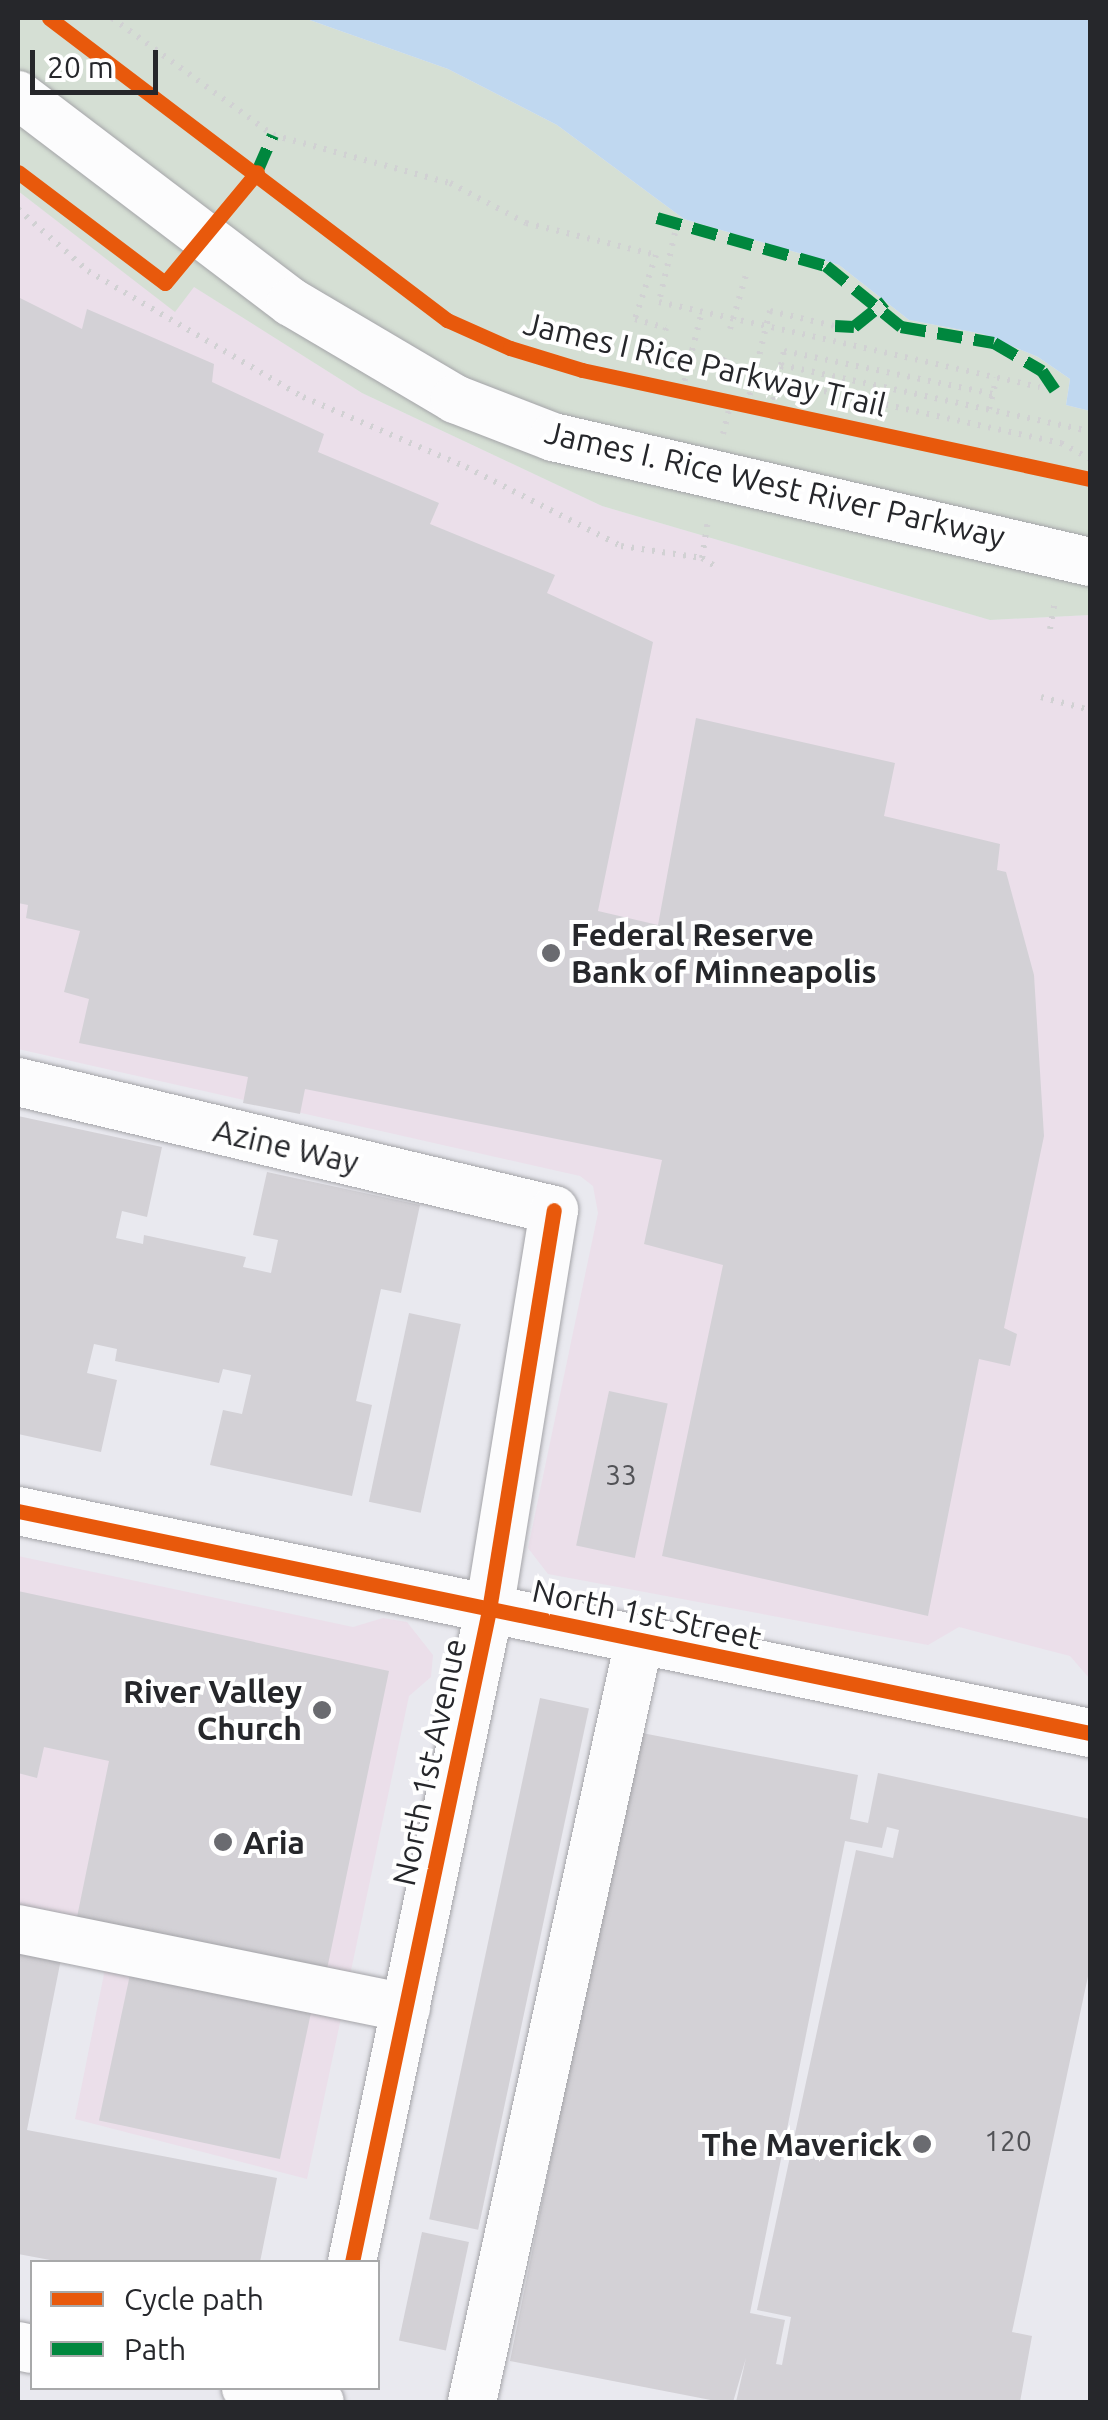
<!DOCTYPE html>
<html>
<head>
<meta charset="utf-8">
<style>
  body { margin:0 }
  #map { position:relative; width:1108px; height:2420px; overflow:hidden; background:#e9e9ef; font-family:Ubuntu,sans-serif }
  div>[style] { position:absolute }
  [style*='--x'] { left:calc(var(--x)*1px); top:calc(var(--y)*1px); width:calc(var(--w)*1px); rotate:calc(var(--a)*1deg) }
  .commercial>* { inset:0; background:#ebdfea }
  .green>* { inset:0; background:#d5dfd4 }
  .water>* { inset:0; background:#c0d8f0 }
  .building>* { inset:0; background:#d3d1d6; transform-origin:0 0 }
  .path>* { height:6px; margin-top:-3px; transform-origin:0; background:repeating-linear-gradient(90deg,#d1d1d3 0 2.5px,transparent 0 10.5px) }
  .roads { filter:drop-shadow(0 0 2px #a4a4a8) drop-shadow(0 0 2px #a4a4a8) }
  .minor>* { height:48px; margin:-24px; padding:0 24px; transform-origin:24px; border-radius:24px; background:#fcfcfd }
  .quiet>* { height:12px; margin-top:-6px; transform-origin:0; background:repeating-linear-gradient(90deg,#00873e 0 25px,transparent 0 37px) }
  .cycleway>* { height:15px; margin:-7.5px; padding:0 7.5px; transform-origin:7.5px; border-radius:7.5px; background:#e8590c }
  .dots>* { width:28px; height:28px; translate:-50% -50%; box-sizing:border-box; border:5px solid #fff; border-radius:50% }
  span { translate:-50% -50%; white-space:nowrap; text-align:center; line-height:1.15; -webkit-text-stroke:8px #fff; paint-order:stroke }
  .number-label { font-size:28px; color:#515256 }
  .number-label span { -webkit-text-stroke-width:0 }
  .street-label { font-size:32px; color:#26272b }
  .poi-label { font-size:32px; color:#26272b; font-weight:700 }
  .left { translate:0 -50%; text-align:left }
  .right { translate:-100% -50%; text-align:right }
  .frame { position:absolute; inset:0; border:20px solid #26272b; pointer-events:none }
  .legend { position:absolute; left:30px; top:2260px; width:350px; height:130px; box-sizing:border-box; background:#fff; border:2px solid #a8a9aa; margin:0; padding:12px 18px; list-style:none; font-size:30px; color:#26272b }
  .legend li { display:flex; align-items:center; gap:20px; height:50px }
  .legend b { width:50px; border:2px solid #a8a9aa }
  .scale { position:absolute; left:30px; top:50px; width:128px; height:45px; box-sizing:border-box; border:5px solid #26272b; border-top:0; padding-left:12px; font-size:30px; line-height:35px; white-space:nowrap; color:#26272b; -webkit-text-stroke:8px #fff; paint-order:stroke }
</style>
</head>
<body>
<div id="map">
  <div class="commercial">
    <i style="clip-path:polygon(18px 191px,175px 311px,193px 286px,362px 393px,602px 506px,990px 620px,1090px 615px,1090px 1679px,1070px 1656px,959px 1627px,928px 1645px,548px 1574px,528px 1548px,598px 1213px,593px 1186px,580px 1176px,18px 1049px)"></i>
    <i style="clip-path:polygon(18px 1556px,353px 1627px,383px 1618px,407px 1622px,433px 1655px,431px 1677px,409px 1696px,307px 2179px,75px 2119px,108px 1954px,18px 1934px)"></i>
  </div>
  <div class="green">
    <i style="clip-path:polygon(18px 18px,304px 18px,448px 69px,557px 125px,684px 219px,839px 265px,909px 320px,983px 334px,1038px 357px,1070px 379px,1066px 405px,1090px 411px,1090px 615px,990px 620px,602px 506px,362px 393px,194px 287px,175px 312px,18px 191px)"></i>
  </div>
  <div class="water">
    <i style="clip-path:polygon(304px 18px,1090px 18px,1090px 411px,1066px 405px,1070px 379px,1038px 357px,983px 334px,909px 320px,839px 265px,684px 219px,557px 125px,448px 69px)"></i>
  </div>
  <div class="building">
    <i style="clip-path:polygon(18px 297px,82px 329px,87px 309px,214px 364px,212px 382px,324px 434px,318px 452px,439px 503px,430px 524px,555px 575px,547px 593px,653px 642px,598px 911px,658px 925px,696px 718px,895px 763px,884px 816px,1000px 844px,997px 870px,1006px 872px,1034px 975px,1044px 1136px,1004px 1328px,1017px 1334px,1010px 1366px,979px 1359px,928px 1616px,662px 1556px,723px 1265px,644px 1244px,662px 1160px,305px 1089px,300px 1114px,243px 1103px,248px 1077px,79px 1043px,89px 999px,64px 992px,80px 931px,26px 918px,28px 905px,18px 903px)"></i>
    <i style="clip-path:polygon(18px 1116px,162px 1147px,147px 1217px,122px 1211px,116px 1238px,143px 1244px,144px 1235px,246px 1257px,243px 1267px,271px 1273px,278px 1240px,253px 1235px,267px 1172px,420px 1205px,401px 1293px,381px 1289px,356px 1401px,372px 1405px,352px 1496px,210px 1465px,223px 1410px,242px 1414px,251px 1375px,223px 1369px,219px 1383px,115px 1361px,117px 1349px,94px 1344px,87px 1373px,117px 1380px,101px 1452px,18px 1434px)"></i>
    <i style="left:409px;top:1313px;width:53px;height:193px;rotate:12deg"></i>
    <i style="left:609px;top:1391px;width:60px;height:158px;rotate:12deg"></i>
    <i style="clip-path:polygon(18px 1591px,389px 1671px,326px 1974px,76px 1922px,109px 1761px,44px 1747px,37px 1778px,18px 1773px)"></i>
    <i style="left:540px;top:1698px;width:50px;height:533px;rotate:12deg"></i>
    <i style="clip-path:polygon(evenodd,637px 1732px,858px 1775px,850px 1819px,868px 1823px,878px 1773px,1090px 1819px,1090px 1967px,1012px 2332px,1032px 2336px,1020px 2402px,736px 2402px,746px 2358px,733px 2402px,721px 2402px,510px 2361px,637px 1732px,887px 1827px,899px 1830px,893px 1858px,856px 1850px,757px 2310px,791px 2317px,782px 2365px,776px 2364px,785px 2320px,750px 2313px,845px 1841px,882px 1848px,887px 1827px)"></i>
    <i style="clip-path:polygon(18px 1946px,62px 1954px,27px 2130px,277px 2178px,260px 2262px,61px 2262px,18px 2254px)"></i>
    <i style="left:132px;top:1965px;width:185px;height:159px;rotate:12deg"></i>
    <i style="left:422px;top:2232px;width:48px;height:111px;rotate:12deg"></i>
  </div>
  <div class="path">
    <i style="--x:112;--y:18;--w:199;--a:36"></i>
    <i style="--x:273;--y:135;--w:183;--a:15.2"></i>
    <i style="--x:450;--y:183;--w:86;--a:27.8"></i>
    <i style="--x:526;--y:223;--w:134;--a:13.8"></i>
    <i style="--x:656;--y:255;--w:67;--a:108.2"></i>
    <i style="--x:635;--y:319;--w:32;--a:16"></i>
    <i style="--x:666;--y:328;--w:28;--a:103"></i>
    <i style="--x:660;--y:355;--w:411;--a:12.4"></i>
    <i style="--x:1061;--y:443;--w:33;--a:29"></i>
    <i style="--x:18;--y:209;--w:94;--a:41.5"></i>
    <i style="--x:88;--y:271;--w:249;--a:30.4"></i>
    <i style="--x:303;--y:397;--w:177;--a:23.2"></i>
    <i style="--x:466;--y:467;--w:174;--a:27"></i>
    <i style="--x:621;--y:546;--w:82;--a:8.4"></i>
    <i style="--x:702;--y:558;--w:15;--a:32"></i>
    <i style="--x:675;--y:233;--w:71;--a:103.1"></i>
    <i style="--x:659;--y:302;--w:390;--a:12.6"></i>
    <i style="--x:730;--y:329;--w:56;--a:-73.5"></i>
    <i style="--x:781;--y:365;--w:14;--a:-78"></i>
    <i style="--x:784;--y:351;--w:213;--a:11.6"></i>
    <i style="--x:721;--y:370;--w:17;--a:-77"></i>
    <i style="--x:682;--y:391;--w:82;--a:-76"></i>
    <i style="--x:747;--y:405;--w:97;--a:-76.3"></i>
    <i style="--x:770;--y:311;--w:67;--a:13"></i>
    <i style="--x:989;--y:409;--w:32;--a:-76"></i>
    <i style="--x:771;--y:410;--w:46;--a:-77.5"></i>
    <i style="--x:781;--y:365;--w:316;--a:12.1"></i>
    <i style="--x:723;--y:434;--w:33;--a:-76"></i>
    <i style="--x:702;--y:558;--w:39;--a:-81"></i>
    <i style="--x:1050;--y:629;--w:28;--a:-80"></i>
    <i style="--x:1041;--y:697;--w:51;--a:14.9"></i>
  </div>
  <div class="roads">
    <div class="minor">
      <i style="--x:18;--y:95;--w:343;--a:37.2"></i>
      <i style="--x:291;--y:302;--w:191;--a:30.6"></i>
      <i style="--x:455;--y:399;--w:105;--a:21.2"></i>
      <i style="--x:553;--y:437;--w:551;--a:13.1"></i>
      <i style="--x:18;--y:1082;--w:551;--a:13.43"></i>
      <i style="--x:554;--y:1210;--w:405;--a:99.2"></i>
      <i style="--x:489;--y:1610;--w:666;--a:101.87"></i>
      <i style="--x:18;--y:1511;--w:1095;--a:11.7"></i>
      <i style="--x:18;--y:1929;--w:396;--a:11.5"></i>
      <i style="--x:18;--y:2346;--w:14;--a:12"></i>
      <i style="--x:246;--y:2388;--w:75;--a:10.7"></i>
      <i style="--x:472;--y:2402;--w:779;--a:-77.62"></i>
    </div>
  </div>
  <div class="quiet">
    <i style="--x:257;--y:172;--w:40;--a:-66.6"></i>
    <i style="--x:657;--y:218;--w:176;--a:15.9"></i>
    <i style="--x:826;--y:266;--w:97;--a:39.1"></i>
    <i style="--x:901;--y:327;--w:94;--a:9.8"></i>
    <i style="--x:994;--y:343;--w:56;--a:30.3"></i>
    <i style="--x:1042;--y:371;--w:23;--a:56"></i>
    <i style="--x:835;--y:326;--w:19;--a:3"></i>
    <i style="--x:854;--y:327;--w:40;--a:-39"></i>
  </div>
  <div class="cycleway">
    <i style="--x:49;--y:18;--w:500;--a:37.2"></i>
    <i style="--x:447;--y:320;--w:69;--a:24"></i>
    <i style="--x:510;--y:348;--w:75;--a:17"></i>
    <i style="--x:582;--y:370;--w:520;--a:12.11"></i>
    <i style="--x:18;--y:172;--w:184;--a:37.1"></i>
    <i style="--x:165;--y:283;--w:144;--a:-50.3"></i>
    <i style="--x:18;--y:1511;--w:1095;--a:11.7"></i>
    <i style="--x:352;--y:2262;--w:666;--a:-78.13"></i>
    <i style="--x:489;--y:1610;--w:405;--a:-80.8"></i>
  </div>
  <div class="dots">
    <i style="left:551px;top:953px;background:#6a6b70"></i>
    <i style="left:322px;top:1710px;background:#6a6b70"></i>
    <i style="left:223px;top:1842px;background:#6a6b70"></i>
    <i style="left:922px;top:2144px;background:#6a6b70"></i>
  </div>
  <div class="number-label">
    <span style="left:621px;top:1475px">33</span>
    <span style="left:1008px;top:2141px">120</span>
  </div>
  <div class="street-label">
    <span style="left:705px;top:364px;rotate:13deg">James I Rice Parkway Trail</span>
    <span style="left:775px;top:484px;rotate:13deg">James I. Rice West River Parkway</span>
    <span style="left:286px;top:1146px;rotate:13deg">Azine Way</span>
    <span style="left:647px;top:1614px;rotate:12deg">North 1st Street</span>
    <span style="left:429px;top:1762px;rotate:-78deg">North 1st Avenue</span>
  </div>
  <div class="poi-label">
    <span class="left" style="left:571px;top:953px">Federal Reserve<br>Bank of Minneapolis</span>
    <span class="right" style="left:302px;top:1710px">River Valley<br>Church</span>
    <span class="left" style="left:243px;top:1842px">Aria</span>
    <span class="right" style="left:902px;top:2144px">The Maverick</span>
  </div>
  <div class="frame"></div>
  <ul class="legend">
  <li><b style="height:12px;background:#e8590c"></b>Cycle path</li>
  <li><b style="height:12px;background:#00873e"></b>Path</li>
  </ul>
  <div class="scale">20 m</div>
</div>
</body>
</html>
